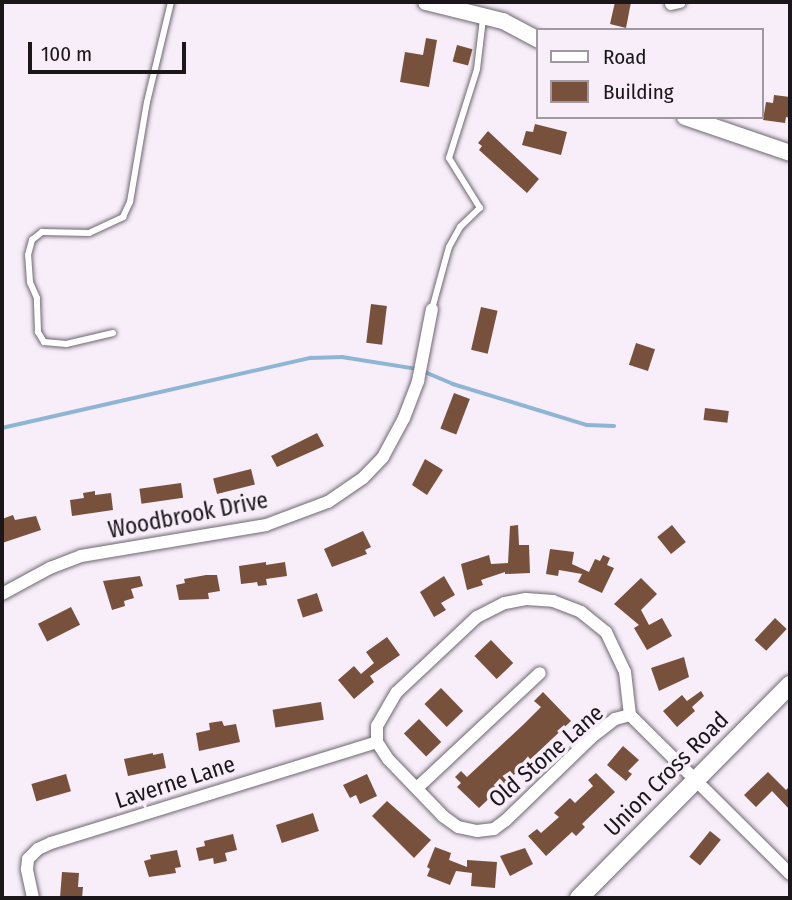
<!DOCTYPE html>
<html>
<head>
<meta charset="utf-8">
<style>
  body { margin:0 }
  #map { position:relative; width:792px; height:900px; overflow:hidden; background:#f7eef9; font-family:"Fira Sans Condensed",sans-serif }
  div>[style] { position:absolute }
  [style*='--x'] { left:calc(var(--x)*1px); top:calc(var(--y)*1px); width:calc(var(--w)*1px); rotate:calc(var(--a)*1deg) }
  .stream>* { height:3.5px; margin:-1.75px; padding:0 1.75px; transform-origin:1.75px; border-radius:1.75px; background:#8eb5d3 }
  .building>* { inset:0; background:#78513d; transform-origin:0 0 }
  .roads { filter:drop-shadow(0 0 2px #6e6670) drop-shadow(0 0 2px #6e6670) }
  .service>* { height:6px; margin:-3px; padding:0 3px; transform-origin:3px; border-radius:3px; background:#fff }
  .minor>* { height:12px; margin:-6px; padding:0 6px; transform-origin:6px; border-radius:6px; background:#fff }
  .tertiary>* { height:16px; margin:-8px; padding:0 8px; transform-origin:8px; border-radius:8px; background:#fff }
  .secondary>* { height:18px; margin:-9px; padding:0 9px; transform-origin:9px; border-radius:9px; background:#fff }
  span { translate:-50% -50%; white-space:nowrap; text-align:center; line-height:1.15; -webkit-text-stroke:7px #f7eef9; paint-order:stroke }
  .street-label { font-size:23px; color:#1a161a }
  .frame { position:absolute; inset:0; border:4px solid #1a161a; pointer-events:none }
  .legend { position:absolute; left:536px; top:28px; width:228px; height:91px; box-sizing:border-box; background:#f7eef9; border:2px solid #9f98a0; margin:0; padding:9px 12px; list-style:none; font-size:21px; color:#1a161a }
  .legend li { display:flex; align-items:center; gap:14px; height:35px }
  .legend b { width:35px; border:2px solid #9f98a0 }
  .scale { position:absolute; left:28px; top:42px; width:158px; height:32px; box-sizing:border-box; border:4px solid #1a161a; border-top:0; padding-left:9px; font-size:21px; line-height:24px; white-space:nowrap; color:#1a161a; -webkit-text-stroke:5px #f7eef9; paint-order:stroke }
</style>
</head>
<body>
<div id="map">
  <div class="stream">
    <i style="--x:2;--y:428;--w:317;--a:-12.8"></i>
    <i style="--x:311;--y:358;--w:31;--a:-2"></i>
    <i style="--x:342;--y:357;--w:77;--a:9"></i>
    <i style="--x:418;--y:369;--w:38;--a:23"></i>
    <i style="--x:453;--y:384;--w:140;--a:17"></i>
    <i style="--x:587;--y:425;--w:27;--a:2"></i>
  </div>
  <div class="building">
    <i style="clip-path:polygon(615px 2px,631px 2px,626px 28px,610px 24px)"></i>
    <i style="clip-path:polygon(426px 38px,437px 40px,429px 87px,400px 82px,405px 52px,423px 55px)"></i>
    <i style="left:457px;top:45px;width:16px;height:17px;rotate:15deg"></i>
    <i style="clip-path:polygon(774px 95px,790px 97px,790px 118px,786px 117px,785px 123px,763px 120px,766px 102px,773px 103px)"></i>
    <i style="clip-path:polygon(535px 124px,567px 132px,561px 155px,522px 145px,526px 131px,533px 132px)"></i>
    <i style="clip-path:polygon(488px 131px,539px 179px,527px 193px,479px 150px,482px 146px,478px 143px)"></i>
    <i style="left:371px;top:304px;width:16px;height:39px;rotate:7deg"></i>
    <i style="left:481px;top:307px;width:17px;height:44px;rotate:13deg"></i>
    <i style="left:636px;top:343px;width:20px;height:23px;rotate:18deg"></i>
    <i style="left:454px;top:393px;width:17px;height:38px;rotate:21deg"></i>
    <i style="left:705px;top:408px;width:24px;height:12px;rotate:7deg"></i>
    <i style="clip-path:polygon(317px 433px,324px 446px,277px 467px,271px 456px)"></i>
    <i style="clip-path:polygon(425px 459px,443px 470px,427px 495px,412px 485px)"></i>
    <i style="left:251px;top:469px;width:16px;height:39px;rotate:76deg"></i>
    <i style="left:181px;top:483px;width:15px;height:42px;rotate:82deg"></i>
    <i style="clip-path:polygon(95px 491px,95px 495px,111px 493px,113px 510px,72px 516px,70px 500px,84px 498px,83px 493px)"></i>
    <i style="clip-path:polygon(13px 515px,15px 520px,36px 516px,41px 530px,2px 543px,2px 519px)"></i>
    <i style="clip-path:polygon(518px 525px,519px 545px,529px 545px,530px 573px,505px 574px,505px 572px,481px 580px,483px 585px,467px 590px,461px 564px,489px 555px,491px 564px,508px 563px,510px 526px)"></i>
    <i style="left:672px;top:525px;width:22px;height:19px;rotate:51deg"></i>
    <i style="clip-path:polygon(363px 531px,371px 547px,365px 550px,367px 554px,332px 567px,324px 549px)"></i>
    <i style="clip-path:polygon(550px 549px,574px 552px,572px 564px,589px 572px,595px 559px,600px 561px,603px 555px,610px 558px,607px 565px,614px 568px,602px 593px,578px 582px,582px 574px,559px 570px,558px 576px,546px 574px)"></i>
    <i style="clip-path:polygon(266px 562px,266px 565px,285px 562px,287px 576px,266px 579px,267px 585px,258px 586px,257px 582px,241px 584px,239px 566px)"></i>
    <i style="clip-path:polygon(206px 575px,217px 575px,220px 591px,208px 593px,209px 599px,179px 600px,176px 585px,185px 583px,184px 579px)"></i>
    <i style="clip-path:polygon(140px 576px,143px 586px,131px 589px,134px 598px,124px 601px,125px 606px,112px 610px,103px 581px)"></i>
    <i style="clip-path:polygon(444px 576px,455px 595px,441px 603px,446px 610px,434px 617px,420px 592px)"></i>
    <i style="clip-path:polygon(641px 578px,657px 594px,641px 610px,649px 625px,662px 618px,672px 636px,647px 650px,634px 628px,639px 625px,614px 604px)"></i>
    <i style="left:317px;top:593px;width:19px;height:21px;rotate:72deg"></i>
    <i style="left:71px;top:607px;width:20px;height:37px;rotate:63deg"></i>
    <i style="left:775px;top:618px;width:16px;height:30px;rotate:43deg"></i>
    <i style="clip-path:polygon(387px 637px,400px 655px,370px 676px,374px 682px,354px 699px,338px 680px,354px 666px,361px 674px,374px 663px,366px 652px)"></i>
    <i style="left:491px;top:640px;width:32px;height:23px;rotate:46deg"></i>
    <i style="clip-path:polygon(684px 657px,689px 677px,659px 691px,651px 668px)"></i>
    <i style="left:441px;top:688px;width:32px;height:23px;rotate:46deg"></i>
    <i style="clip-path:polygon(701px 691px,704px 696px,692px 707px,695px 711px,677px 727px,663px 711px,682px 695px,687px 701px)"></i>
    <i style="clip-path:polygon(543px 692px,571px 721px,479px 808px,457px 787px,461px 783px,455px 777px,461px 771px,467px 777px,524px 724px,541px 707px,534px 701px)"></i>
    <i style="left:321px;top:702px;width:18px;height:49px;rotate:81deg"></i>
    <i style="left:419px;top:719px;width:32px;height:21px;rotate:46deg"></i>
    <i style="clip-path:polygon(222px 721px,224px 726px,236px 724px,240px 742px,199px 751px,196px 733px,210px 730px,209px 723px)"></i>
    <i style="clip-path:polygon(623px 746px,639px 760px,628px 771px,632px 774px,626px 781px,607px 765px)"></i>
    <i style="clip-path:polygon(153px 753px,153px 755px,163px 753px,166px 768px,128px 776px,124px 759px)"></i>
    <i style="clip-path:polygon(768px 772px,786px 790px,790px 786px,790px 810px,772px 791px,756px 807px,744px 795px)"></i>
    <i style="clip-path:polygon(596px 773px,615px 792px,582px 824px,585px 827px,576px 836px,572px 832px,546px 856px,528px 836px,537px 829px,541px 833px,559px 817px,554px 813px,570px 798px,575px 803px,593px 786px,588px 780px)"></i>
    <i style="left:66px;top:774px;width:18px;height:36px;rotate:74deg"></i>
    <i style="clip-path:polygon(367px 774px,377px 796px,360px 804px,356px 795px,350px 798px,343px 785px)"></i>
    <i style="clip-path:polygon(387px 801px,431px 840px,414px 858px,372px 816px)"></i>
    <i style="left:313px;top:813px;width:19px;height:39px;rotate:72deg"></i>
    <i style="left:710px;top:831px;width:14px;height:33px;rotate:39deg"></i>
    <i style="clip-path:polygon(233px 834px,237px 850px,225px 853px,227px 861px,214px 864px,213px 858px,199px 861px,196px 848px,205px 846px,204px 841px)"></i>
    <i style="clip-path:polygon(435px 847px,451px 853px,449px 860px,467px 867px,467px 860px,497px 862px,495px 888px,471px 886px,472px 873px,456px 871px,450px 885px,427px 876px,430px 869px,427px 867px)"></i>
    <i style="clip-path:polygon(525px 848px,533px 864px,510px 876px,500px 856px)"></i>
    <i style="clip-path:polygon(177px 850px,181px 867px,175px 868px,176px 873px,149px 877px,144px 861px,151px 859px,150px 855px)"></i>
    <i style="clip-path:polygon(62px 872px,79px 873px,78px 887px,83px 887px,82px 898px,60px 898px)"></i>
  </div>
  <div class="roads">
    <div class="service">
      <i style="--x:432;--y:309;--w:64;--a:-74.7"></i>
      <i style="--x:449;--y:247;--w:23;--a:-61"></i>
      <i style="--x:460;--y:227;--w:28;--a:-44"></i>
      <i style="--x:480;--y:208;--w:59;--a:-121.8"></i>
      <i style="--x:449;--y:158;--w:93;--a:-72.5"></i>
      <i style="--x:477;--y:69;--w:50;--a:-83.2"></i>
      <i style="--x:113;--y:333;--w:48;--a:166.8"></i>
      <i style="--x:66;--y:344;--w:22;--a:-175"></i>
      <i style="--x:44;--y:342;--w:12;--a:-121"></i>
      <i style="--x:38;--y:332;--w:34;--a:-92"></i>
      <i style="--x:37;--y:298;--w:17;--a:-114"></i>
      <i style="--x:30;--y:282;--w:27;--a:-94"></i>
      <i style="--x:28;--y:255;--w:16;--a:-75"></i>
      <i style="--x:32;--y:240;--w:13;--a:-39"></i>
      <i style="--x:42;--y:232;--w:47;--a:1.2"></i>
      <i style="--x:89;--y:233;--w:38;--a:-25"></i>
      <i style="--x:123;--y:217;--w:17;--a:-65"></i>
      <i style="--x:130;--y:202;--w:101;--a:-80.4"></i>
      <i style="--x:147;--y:102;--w:103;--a:-76.5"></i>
    </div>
    <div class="minor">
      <i style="--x:671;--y:4;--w:9;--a:-13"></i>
      <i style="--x:2;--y:594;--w:55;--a:-28.4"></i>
      <i style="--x:50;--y:568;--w:33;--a:-21"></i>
      <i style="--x:81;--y:556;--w:188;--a:-9.5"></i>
      <i style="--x:266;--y:525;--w:66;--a:-20.4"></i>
      <i style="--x:328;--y:502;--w:42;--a:-34.4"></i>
      <i style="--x:363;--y:478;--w:29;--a:-46"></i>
      <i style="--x:383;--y:457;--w:44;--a:-61.7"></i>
      <i style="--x:404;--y:418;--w:40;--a:-69"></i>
      <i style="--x:418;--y:381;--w:73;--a:-79"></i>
      <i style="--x:630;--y:715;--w:16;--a:165"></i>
      <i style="--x:615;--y:719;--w:29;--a:142"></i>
      <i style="--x:592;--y:737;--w:120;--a:136"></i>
      <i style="--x:506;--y:820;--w:15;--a:143"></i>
      <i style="--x:494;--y:829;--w:17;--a:173"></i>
      <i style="--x:477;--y:831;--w:19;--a:-168"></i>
      <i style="--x:458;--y:827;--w:19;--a:-144"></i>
      <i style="--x:443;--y:816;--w:79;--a:-134"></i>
      <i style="--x:388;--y:759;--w:20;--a:-123"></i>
      <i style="--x:377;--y:742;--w:16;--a:-90"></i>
      <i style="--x:377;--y:726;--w:39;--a:-60"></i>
      <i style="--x:397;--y:692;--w:110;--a:-43.2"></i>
      <i style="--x:477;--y:617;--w:31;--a:-27"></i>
      <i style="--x:505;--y:603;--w:21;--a:-11"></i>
      <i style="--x:526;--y:599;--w:27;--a:4"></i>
      <i style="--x:553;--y:601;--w:30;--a:21"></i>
      <i style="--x:581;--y:612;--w:32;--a:39"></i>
      <i style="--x:606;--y:632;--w:44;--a:64.6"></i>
      <i style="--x:625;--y:672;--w:43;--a:83.4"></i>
      <i style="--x:630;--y:715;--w:226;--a:44.8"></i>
      <i style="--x:417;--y:788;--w:168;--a:-43.1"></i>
      <i style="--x:33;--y:898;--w:30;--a:-102"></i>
      <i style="--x:27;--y:869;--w:10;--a:-84"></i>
      <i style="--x:28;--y:859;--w:14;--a:-45"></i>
      <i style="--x:38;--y:849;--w:14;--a:-25"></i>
      <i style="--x:51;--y:843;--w:341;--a:-17.2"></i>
    </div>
    <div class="tertiary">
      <i style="--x:426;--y:2;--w:79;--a:13.9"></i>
      <i style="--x:503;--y:21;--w:40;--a:28"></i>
      <i style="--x:685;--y:117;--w:111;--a:18.9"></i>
    </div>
    <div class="secondary">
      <i style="--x:579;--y:898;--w:300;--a:-45.3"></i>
    </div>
  </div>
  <div class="street-label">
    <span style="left:188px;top:515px;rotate:-11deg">Woodbrook Drive</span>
    <span style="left:546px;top:756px;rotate:-41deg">Old Stone Lane</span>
    <span style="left:666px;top:774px;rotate:-45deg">Union Cross Road</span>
    <span style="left:175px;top:782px;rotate:-18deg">Laverne Lane</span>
  </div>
  <div class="frame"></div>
  <ul class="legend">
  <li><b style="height:9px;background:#fff"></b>Road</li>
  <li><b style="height:19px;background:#78513d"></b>Building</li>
  </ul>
  <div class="scale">100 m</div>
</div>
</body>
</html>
